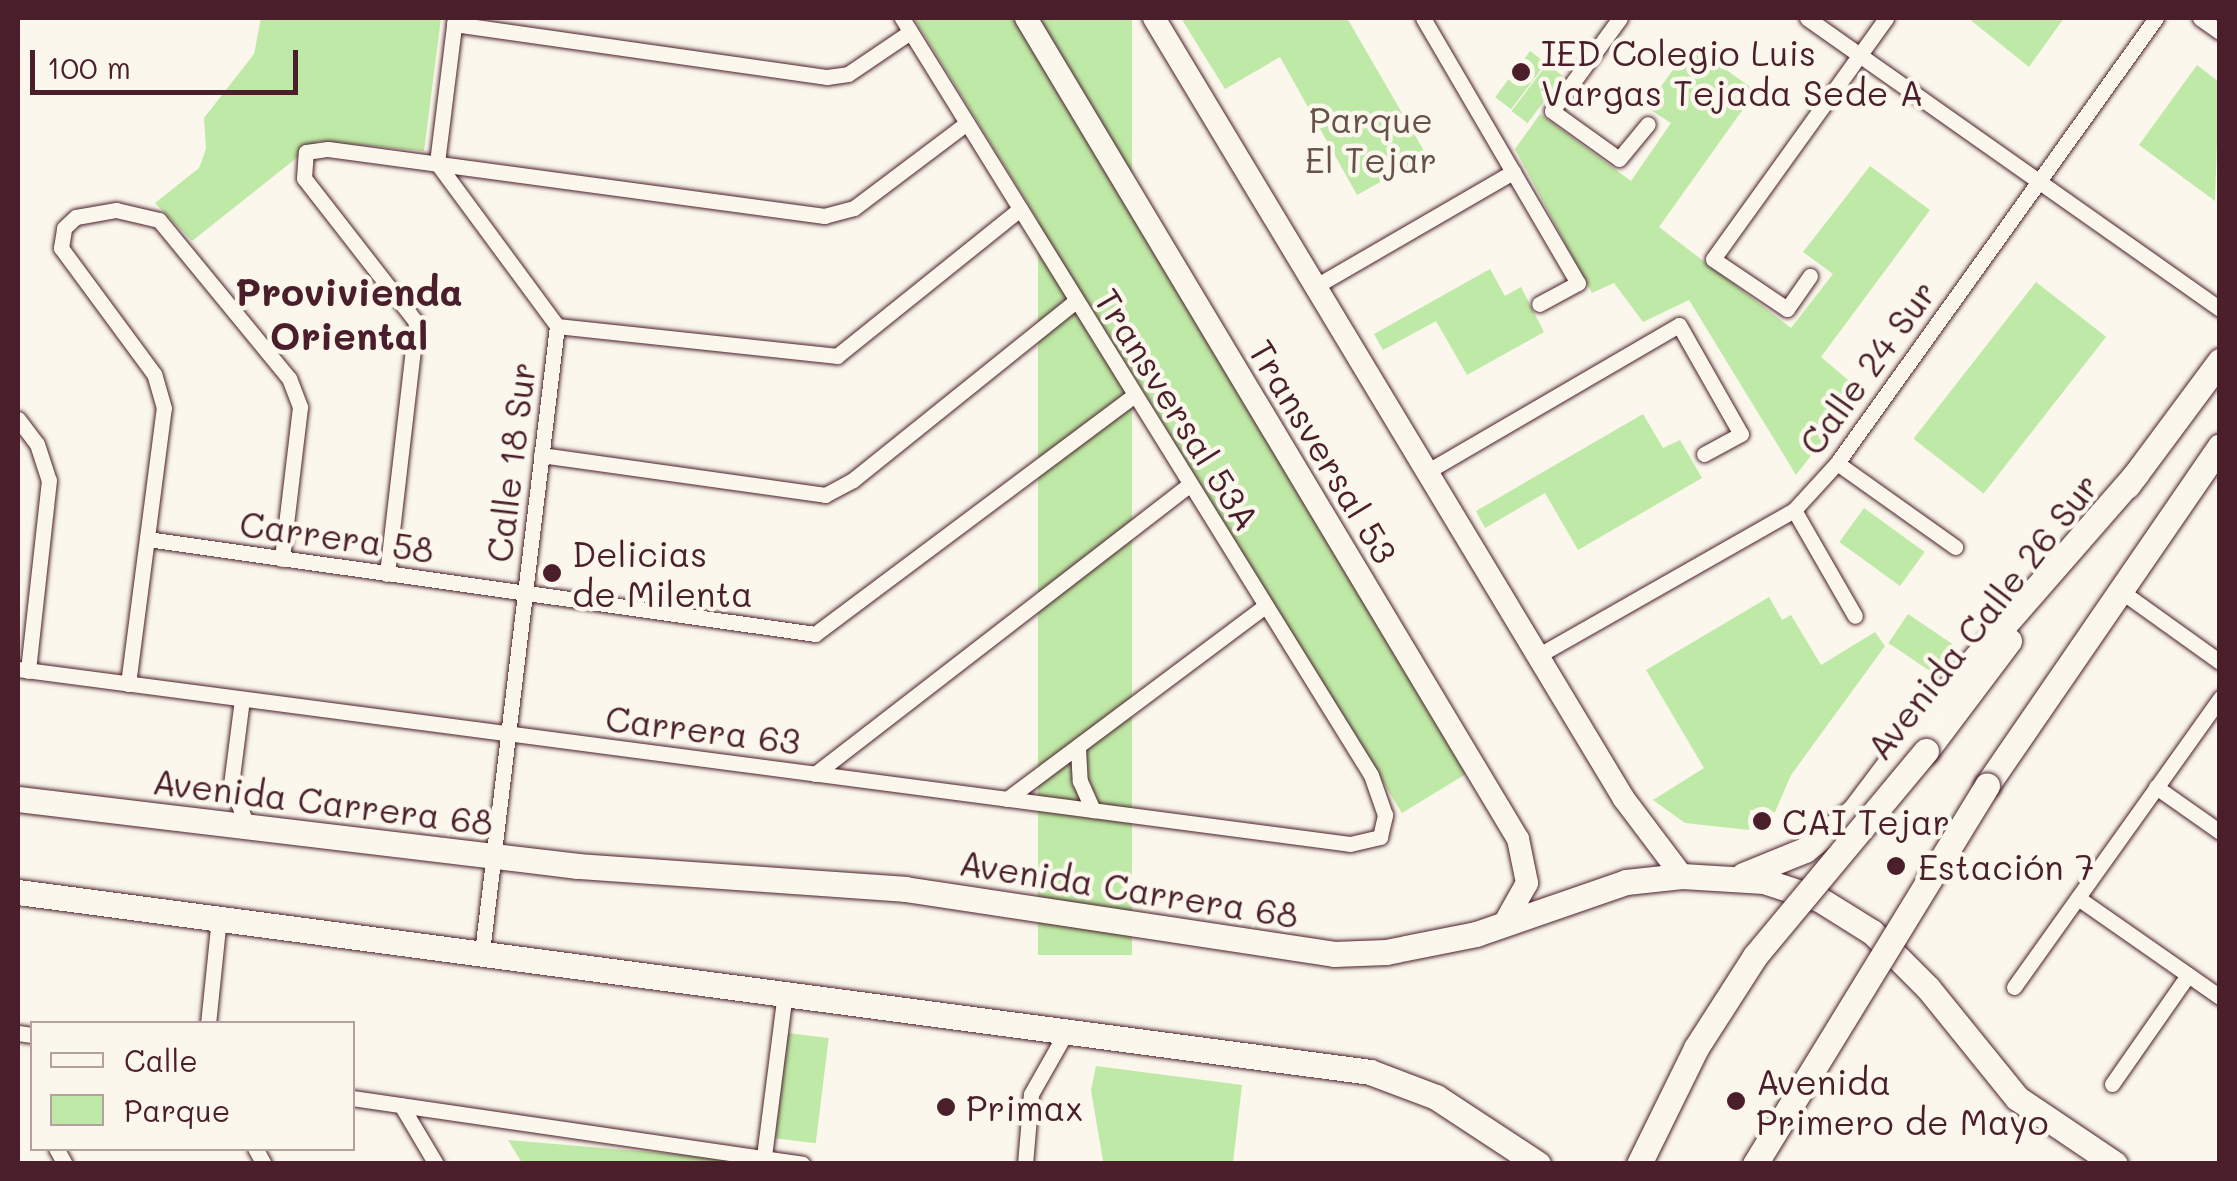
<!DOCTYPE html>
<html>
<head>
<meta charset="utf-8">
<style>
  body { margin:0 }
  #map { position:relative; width:2237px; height:1181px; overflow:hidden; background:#fbf7ec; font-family:Mali,sans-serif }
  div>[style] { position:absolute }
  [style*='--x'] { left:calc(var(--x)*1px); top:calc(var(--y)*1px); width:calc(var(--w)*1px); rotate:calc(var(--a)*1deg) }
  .green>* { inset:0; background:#bfe9a6; transform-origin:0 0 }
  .roads { filter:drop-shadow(0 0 2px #4a1f2b) drop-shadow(0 0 2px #4a1f2b) }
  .street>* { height:15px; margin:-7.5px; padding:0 7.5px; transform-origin:7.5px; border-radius:7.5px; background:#fbf7ec }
  .secondary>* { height:22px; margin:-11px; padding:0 11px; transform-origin:11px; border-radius:11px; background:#fbf7ec }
  .primary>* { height:25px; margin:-12.5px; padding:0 12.5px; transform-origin:12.5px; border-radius:12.5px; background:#fbf7ec }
  .bridges { filter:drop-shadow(0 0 2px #4a1f2b) drop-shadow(0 0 2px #4a1f2b) }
  .primary-bridge>* { height:25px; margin:-12.5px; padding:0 12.5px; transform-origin:12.5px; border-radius:12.5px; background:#fbf7ec }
  .dots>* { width:28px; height:28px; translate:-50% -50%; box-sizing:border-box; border:5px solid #fbf7ec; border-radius:50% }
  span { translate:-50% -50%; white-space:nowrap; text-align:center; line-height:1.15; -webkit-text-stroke:9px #fbf7ec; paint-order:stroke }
  .poi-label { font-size:35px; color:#4a1f2b }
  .left { translate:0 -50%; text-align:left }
  .park-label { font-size:35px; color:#67524a }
  .street-label { font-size:35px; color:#4a1f2b }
  .neighbourhood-label { font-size:38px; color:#4a1f2b; font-weight:700 }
  .frame { position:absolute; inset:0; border:20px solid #4a1f2b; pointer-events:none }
  .legend { position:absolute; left:30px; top:1021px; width:325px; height:130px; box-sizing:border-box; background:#fbf7ec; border:2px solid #b4a19f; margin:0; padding:12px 18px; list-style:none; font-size:30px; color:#4a1f2b }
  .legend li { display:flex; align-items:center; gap:20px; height:50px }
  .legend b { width:50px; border:2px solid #b4a19f }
  .scale { position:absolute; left:30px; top:50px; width:268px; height:45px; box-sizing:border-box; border:5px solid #4a1f2b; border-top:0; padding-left:12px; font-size:30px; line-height:35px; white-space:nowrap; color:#4a1f2b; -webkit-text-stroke:8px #fbf7ec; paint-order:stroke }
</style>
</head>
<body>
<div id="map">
  <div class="green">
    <i style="clip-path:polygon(261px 18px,441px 18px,424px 151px,318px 141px,192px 241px,155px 203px,199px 168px,206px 149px,204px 118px,254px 54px)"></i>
    <i style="clip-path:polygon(914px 18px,1014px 18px,1466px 774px,1402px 813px)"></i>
    <i style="left:1038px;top:18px;width:94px;height:937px"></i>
    <i style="clip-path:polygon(1181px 18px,1347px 18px,1427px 156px,1357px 195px,1280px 57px,1225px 89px)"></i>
    <i style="clip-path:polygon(1968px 18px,2064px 18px,2029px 67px)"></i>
    <i style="clip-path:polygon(1691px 45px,1756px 91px,1659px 227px,1791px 328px,1833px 274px,1803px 252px,1870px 166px,1930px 210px,1821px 357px,1861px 391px,1796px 475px,1689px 300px,1643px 322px,1614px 283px,1592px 293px,1515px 149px,1540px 114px,1631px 181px,1671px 123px,1646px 107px)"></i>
    <i style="left:1530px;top:51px;width:20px;height:58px;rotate:37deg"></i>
    <i style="left:1547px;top:64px;width:20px;height:59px;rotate:37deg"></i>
    <i style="clip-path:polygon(2197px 65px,2219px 82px,2215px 201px,2139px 145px)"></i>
    <i style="clip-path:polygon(1490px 269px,1505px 296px,1521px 287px,1544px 332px,1467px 375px,1436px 321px,1383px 350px,1374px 334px)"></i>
    <i style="left:2036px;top:282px;width:89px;height:199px;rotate:38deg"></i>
    <i style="clip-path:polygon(1643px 414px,1663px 448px,1680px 440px,1702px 478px,1578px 550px,1545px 493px,1485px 528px,1476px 511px)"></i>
    <i style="left:1864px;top:508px;width:75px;height:42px;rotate:36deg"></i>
    <i style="clip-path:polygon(1769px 597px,1782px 620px,1791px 615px,1821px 665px,1875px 632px,1885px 646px,1791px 775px,1775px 812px,1750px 810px,1749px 830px,1685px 823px,1653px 800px,1704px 768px,1646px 670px)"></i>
    <i style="left:1908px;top:614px;width:54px;height:35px;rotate:34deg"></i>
    <i style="left:788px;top:1033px;width:41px;height:106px;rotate:7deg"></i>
    <i style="clip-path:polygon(1096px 1066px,1242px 1085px,1233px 1163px,1087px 1163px,1103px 1161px,1091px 1090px)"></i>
    <i style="clip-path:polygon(508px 1140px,744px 1160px,748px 1163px,522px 1163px)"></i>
  </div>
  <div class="roads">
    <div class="street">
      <i style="--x:455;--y:18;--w:146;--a:97.1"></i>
      <i style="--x:437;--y:163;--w:202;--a:53.6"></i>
      <i style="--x:557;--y:326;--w:630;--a:96.83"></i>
      <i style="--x:1423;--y:18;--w:307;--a:59.7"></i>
      <i style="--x:1578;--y:283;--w:44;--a:151.7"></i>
      <i style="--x:1620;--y:18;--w:115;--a:126.2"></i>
      <i style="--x:1552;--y:111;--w:82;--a:35.6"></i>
      <i style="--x:1619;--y:159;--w:45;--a:-50.4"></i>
      <i style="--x:1807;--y:18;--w:505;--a:35.17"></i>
      <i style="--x:2200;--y:18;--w:24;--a:35"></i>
      <i style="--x:454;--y:24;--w:377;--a:8.1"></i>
      <i style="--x:827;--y:77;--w:21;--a:-8"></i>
      <i style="--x:848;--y:74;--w:75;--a:-34.1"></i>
      <i style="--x:1810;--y:276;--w:40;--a:124.9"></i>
      <i style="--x:1787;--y:309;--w:89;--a:-146"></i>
      <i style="--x:1713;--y:259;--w:297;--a:-54.3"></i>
      <i style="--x:1316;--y:286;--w:228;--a:-30.1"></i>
      <i style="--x:557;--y:326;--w:282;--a:6.1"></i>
      <i style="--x:837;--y:356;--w:235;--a:-38.8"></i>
      <i style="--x:18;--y:419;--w:31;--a:53"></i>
      <i style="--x:37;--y:444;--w:38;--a:72"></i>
      <i style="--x:49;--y:480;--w:192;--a:96.3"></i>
      <i style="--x:541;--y:455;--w:287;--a:8"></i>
      <i style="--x:825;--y:495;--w:32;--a:-28"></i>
      <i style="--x:853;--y:480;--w:286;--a:-38.8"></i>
      <i style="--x:1837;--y:463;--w:145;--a:35.4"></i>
      <i style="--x:1428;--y:471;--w:290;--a:-30.2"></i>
      <i style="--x:1679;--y:325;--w:125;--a:60.4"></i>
      <i style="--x:1741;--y:434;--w:42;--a:151.6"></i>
      <i style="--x:1794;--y:510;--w:122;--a:60.1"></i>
      <i style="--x:147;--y:539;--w:675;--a:8.09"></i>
      <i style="--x:815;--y:634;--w:397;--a:-36.8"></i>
      <i style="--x:387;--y:574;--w:254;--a:-83.4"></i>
      <i style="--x:416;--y:322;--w:182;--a:-127.9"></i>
      <i style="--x:304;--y:178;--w:26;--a:-86"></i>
      <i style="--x:306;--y:152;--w:22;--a:-8"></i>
      <i style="--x:328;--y:149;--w:501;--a:7.69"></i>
      <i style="--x:824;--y:216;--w:31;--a:-15"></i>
      <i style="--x:854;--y:208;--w:141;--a:-37"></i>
      <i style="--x:2118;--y:589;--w:125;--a:35.6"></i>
      <i style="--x:1539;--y:655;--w:293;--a:-29.6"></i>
      <i style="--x:1794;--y:510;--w:64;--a:-47.5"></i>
      <i style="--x:1837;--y:463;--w:548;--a:-54.37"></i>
      <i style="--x:18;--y:669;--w:1343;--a:7.48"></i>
      <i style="--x:1350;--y:844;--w:31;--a:-13"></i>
      <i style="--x:1380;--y:837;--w:23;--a:-77"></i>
      <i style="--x:1385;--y:815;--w:42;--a:-109.3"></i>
      <i style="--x:1371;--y:775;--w:891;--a:-121.78"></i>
      <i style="--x:128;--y:684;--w:278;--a:-82.6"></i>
      <i style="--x:164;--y:408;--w:35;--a:-106"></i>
      <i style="--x:154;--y:374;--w:157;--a:-126.4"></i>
      <i style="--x:61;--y:248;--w:20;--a:-81"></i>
      <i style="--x:64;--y:228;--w:16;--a:-43"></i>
      <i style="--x:76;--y:217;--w:41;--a:-9.9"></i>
      <i style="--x:116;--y:210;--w:44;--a:13.1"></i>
      <i style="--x:159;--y:220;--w:205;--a:50.6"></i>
      <i style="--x:289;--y:378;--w:31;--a:69"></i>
      <i style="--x:300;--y:407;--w:153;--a:96.8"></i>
      <i style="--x:242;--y:699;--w:87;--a:97.3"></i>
      <i style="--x:231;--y:785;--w:46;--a:68.4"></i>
      <i style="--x:1078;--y:748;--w:33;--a:87"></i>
      <i style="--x:1080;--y:781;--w:32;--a:66"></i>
      <i style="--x:815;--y:774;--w:473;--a:-37.7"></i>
      <i style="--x:2156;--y:787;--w:78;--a:35.1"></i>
      <i style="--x:1007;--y:799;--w:321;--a:-36.8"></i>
      <i style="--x:2078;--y:898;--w:173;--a:34.9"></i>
      <i style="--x:2014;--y:987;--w:355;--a:-54.5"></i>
      <i style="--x:208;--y:1024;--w:107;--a:-84.1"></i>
      <i style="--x:18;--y:1033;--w:14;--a:8"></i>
      <i style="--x:2112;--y:1084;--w:133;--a:-55.1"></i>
      <i style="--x:352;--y:1098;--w:455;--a:8.3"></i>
      <i style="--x:401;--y:1105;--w:69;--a:59.3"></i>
      <i style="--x:56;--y:1148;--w:18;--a:61"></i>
      <i style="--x:255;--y:1148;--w:18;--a:61"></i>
      <i style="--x:763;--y:1164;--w:173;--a:-82.7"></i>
      <i style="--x:1025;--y:1164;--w:70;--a:-85.1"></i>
      <i style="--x:1031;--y:1094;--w:75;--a:-60.4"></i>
    </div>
    <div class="secondary">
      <i style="--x:1026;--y:18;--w:957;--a:59.07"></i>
      <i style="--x:1518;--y:839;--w:45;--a:78.4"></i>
      <i style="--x:1527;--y:883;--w:47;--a:119.3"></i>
      <i style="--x:1154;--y:18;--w:912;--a:58.96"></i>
      <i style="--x:1624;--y:799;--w:96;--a:53"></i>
    </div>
    <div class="primary">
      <i style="--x:2127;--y:486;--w:156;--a:-53.4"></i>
      <i style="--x:1926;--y:751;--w:138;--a:-53"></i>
      <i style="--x:1987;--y:785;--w:411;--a:-55.5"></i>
      <i style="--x:18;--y:799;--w:564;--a:6.82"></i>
      <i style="--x:578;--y:866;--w:328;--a:4"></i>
      <i style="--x:905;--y:889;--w:434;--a:8.6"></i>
      <i style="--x:1334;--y:954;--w:52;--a:-2.2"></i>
      <i style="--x:1386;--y:952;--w:92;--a:-11.3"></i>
      <i style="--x:1476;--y:934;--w:159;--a:-19.1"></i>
      <i style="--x:1626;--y:882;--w:56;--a:-6.1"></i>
      <i style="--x:1682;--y:876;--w:82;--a:3.5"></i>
      <i style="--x:1764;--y:881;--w:58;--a:18.1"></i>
      <i style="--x:1819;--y:899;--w:62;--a:31.9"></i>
      <i style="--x:1872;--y:932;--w:79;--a:45"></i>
      <i style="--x:1928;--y:988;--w:141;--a:51"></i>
      <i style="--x:2017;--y:1098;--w:118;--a:34"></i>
      <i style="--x:1743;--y:875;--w:67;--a:-22"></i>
      <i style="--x:1805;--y:850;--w:63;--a:-38.5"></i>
      <i style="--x:1854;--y:811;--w:128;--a:-53"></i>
      <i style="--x:1931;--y:709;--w:312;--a:-48.9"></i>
      <i style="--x:18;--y:892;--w:1364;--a:7.58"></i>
      <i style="--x:1370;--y:1072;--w:71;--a:20.7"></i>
      <i style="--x:1436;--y:1097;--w:122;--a:33.3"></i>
    </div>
  </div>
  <div class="bridges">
    <div class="primary-bridge">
      <i style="--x:1639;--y:1164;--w:129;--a:-63.8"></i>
      <i style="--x:1696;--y:1048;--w:109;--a:-57.3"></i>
      <i style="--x:1755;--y:956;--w:267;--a:-50.2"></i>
      <i style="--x:1755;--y:1164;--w:444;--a:-58.5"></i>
    </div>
  </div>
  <div class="dots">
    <i style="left:1521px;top:72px;background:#4a1f2b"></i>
    <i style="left:552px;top:573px;background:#4a1f2b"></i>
    <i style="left:1762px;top:821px;background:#4a1f2b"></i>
    <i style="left:1896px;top:866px;background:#4a1f2b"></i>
    <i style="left:1736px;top:1101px;background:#4a1f2b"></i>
    <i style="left:946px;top:1107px;background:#4a1f2b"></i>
  </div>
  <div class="poi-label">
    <span class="left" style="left:1541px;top:72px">IED Colegio Luis<br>Vargas Tejada Sede A</span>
    <span class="left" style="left:572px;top:573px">Delicias<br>de Milenta</span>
    <span class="left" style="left:1782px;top:821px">CAI Tejar</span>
    <span class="left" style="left:1918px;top:866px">Estación 7</span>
    <span class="left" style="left:1756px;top:1101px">Avenida<br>Primero de Mayo</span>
    <span class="left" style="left:966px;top:1107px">Primax</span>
  </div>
  <div class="park-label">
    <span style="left:1371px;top:139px">Parque<br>El Tejar</span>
  </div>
  <div class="street-label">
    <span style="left:1867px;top:367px;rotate:-54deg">Calle 24 Sur</span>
    <span style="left:1178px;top:409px;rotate:58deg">Transversal 53A</span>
    <span style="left:1324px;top:451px;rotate:59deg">Transversal 53</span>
    <span style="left:510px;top:462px;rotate:-83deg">Calle 18 Sur</span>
    <span style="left:337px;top:536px;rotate:8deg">Carrera 58</span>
    <span style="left:1982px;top:616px;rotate:-52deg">Avenida Calle 26 Sur</span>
    <span style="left:703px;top:729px;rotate:7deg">Carrera 63</span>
    <span style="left:323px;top:801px;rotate:7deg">Avenida Carrera 68</span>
    <span style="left:1129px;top:888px;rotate:9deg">Avenida Carrera 68</span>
  </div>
  <div class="neighbourhood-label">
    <span style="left:349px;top:314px">Provivienda<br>Oriental</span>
  </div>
  <div class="frame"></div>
  <ul class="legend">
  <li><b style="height:12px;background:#fbf7ec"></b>Calle</li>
  <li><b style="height:28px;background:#bfe9a6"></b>Parque</li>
  </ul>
  <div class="scale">100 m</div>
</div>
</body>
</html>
